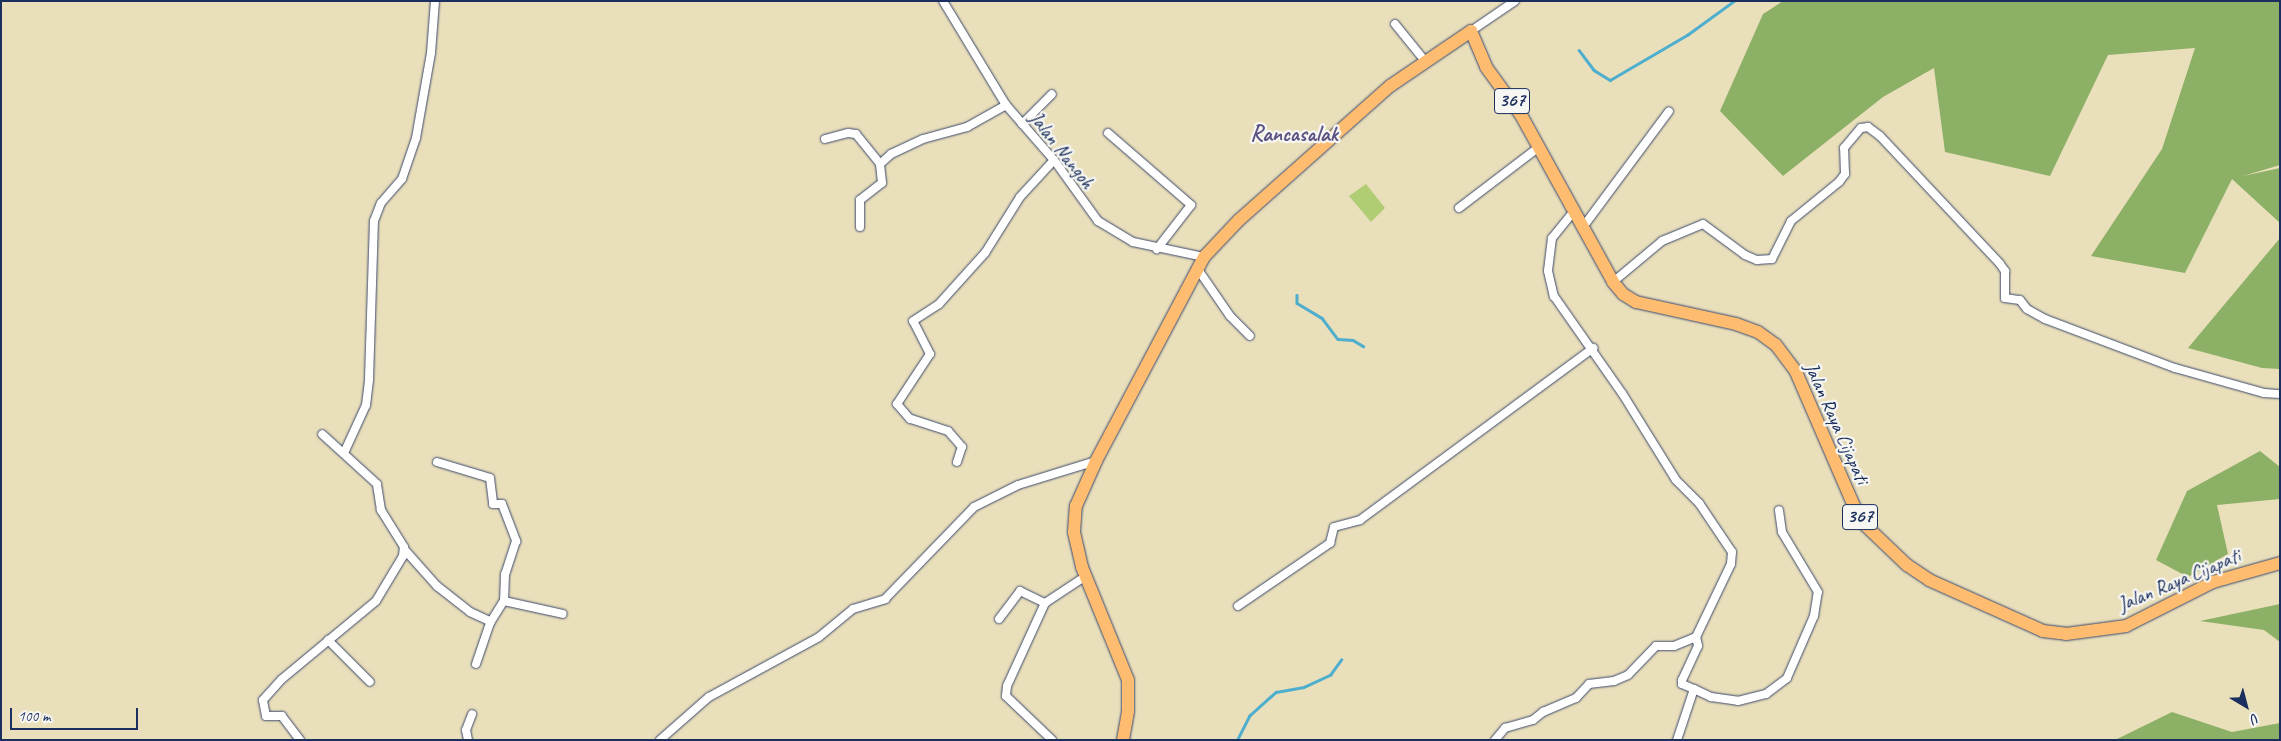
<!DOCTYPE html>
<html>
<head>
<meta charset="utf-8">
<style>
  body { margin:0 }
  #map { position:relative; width:2281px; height:741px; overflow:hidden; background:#eadfbb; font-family:Caveat,sans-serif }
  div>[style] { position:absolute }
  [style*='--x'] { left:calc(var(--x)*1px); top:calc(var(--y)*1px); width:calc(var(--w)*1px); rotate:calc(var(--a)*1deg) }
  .green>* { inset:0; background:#b0cd73 }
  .forest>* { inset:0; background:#8cb065 }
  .stream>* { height:2.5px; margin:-1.25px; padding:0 1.25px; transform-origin:1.25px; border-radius:1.25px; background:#4eaecd }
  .roads { filter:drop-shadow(0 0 1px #3a496c) drop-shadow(0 0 1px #3a496c) }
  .street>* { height:8px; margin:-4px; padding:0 4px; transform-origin:4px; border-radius:4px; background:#fff }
  .primary>* { height:12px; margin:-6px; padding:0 6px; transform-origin:6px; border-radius:6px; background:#fdbc6f }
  span { translate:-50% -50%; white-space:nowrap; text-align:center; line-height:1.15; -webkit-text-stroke:4.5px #f6f6f2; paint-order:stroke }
  .shield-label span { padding:1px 4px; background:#f6f6f2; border:1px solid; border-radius:4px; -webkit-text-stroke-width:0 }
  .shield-label { font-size:19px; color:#1b2f5e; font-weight:700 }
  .street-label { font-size:20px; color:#1b2f5e }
  .quarter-label { font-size:22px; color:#5c5182; font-weight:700 }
  .frame { position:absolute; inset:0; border:2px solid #1b2f5e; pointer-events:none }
  .north { position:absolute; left:2221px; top:681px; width:50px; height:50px; -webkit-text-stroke:4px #f6f6f2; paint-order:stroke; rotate:143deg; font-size:14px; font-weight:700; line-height:20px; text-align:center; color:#1b2f5e }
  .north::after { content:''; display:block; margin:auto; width:18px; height:22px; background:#1b2f5e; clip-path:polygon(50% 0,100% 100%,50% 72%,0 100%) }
  .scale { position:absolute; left:10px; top:708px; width:128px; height:22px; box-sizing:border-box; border:2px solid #1b2f5e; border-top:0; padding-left:6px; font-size:15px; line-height:18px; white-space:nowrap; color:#1b2f5e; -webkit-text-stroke:4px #f6f6f2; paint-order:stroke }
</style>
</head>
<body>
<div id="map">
  <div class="green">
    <i style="clip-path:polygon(1366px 184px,1385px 208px,1371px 222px,1349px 196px)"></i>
  </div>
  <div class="forest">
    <i style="clip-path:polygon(1783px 1px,2280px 1px,2280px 165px,2243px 176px,2280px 168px,2280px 223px,2232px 179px,2185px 273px,2091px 256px,2162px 149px,2195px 48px,2108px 55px,2050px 176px,1945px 152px,1934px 68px,1883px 97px,1783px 176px,1720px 111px,1763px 14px)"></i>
    <i style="clip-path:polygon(2280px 238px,2280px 369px,2262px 368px,2188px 348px)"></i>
    <i style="clip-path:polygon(2260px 451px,2280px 467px,2280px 499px,2217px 505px,2228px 554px,2188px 577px,2156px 560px,2187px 491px)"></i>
    <i style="clip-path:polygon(2280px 604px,2280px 642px,2264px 630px,2200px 621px)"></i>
    <i style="clip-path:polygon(2172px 712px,2232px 732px,2280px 723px,2280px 740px,2115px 740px)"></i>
  </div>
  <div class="stream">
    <i style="--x:1579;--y:50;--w:25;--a:53"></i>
    <i style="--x:1594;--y:70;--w:19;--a:32"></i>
    <i style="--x:1610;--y:80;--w:89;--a:-30.3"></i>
    <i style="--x:1687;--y:35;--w:58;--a:-35.9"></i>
    <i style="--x:1297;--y:295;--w:8;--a:90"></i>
    <i style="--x:1297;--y:303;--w:29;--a:31"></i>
    <i style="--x:1322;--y:318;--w:26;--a:53"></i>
    <i style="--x:1338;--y:339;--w:15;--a:4"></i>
    <i style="--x:1353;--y:340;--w:12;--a:31"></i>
    <i style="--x:1237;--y:740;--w:27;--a:-63"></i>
    <i style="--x:1249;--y:716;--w:36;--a:-42"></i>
    <i style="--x:1276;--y:692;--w:28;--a:-10"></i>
    <i style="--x:1304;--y:687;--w:29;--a:-25"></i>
    <i style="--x:1330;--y:675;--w:19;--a:-54"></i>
  </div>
  <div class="roads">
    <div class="street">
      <i style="--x:943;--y:1;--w:122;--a:58.8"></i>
      <i style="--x:1006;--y:105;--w:73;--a:48.9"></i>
      <i style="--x:1054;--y:160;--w:75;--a:54.2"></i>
      <i style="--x:1098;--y:221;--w:41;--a:31"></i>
      <i style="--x:1133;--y:242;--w:73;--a:11.9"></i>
      <i style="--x:1395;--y:24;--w:48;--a:51"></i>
      <i style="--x:1471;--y:31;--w:53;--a:-34.3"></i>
      <i style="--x:1022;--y:124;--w:42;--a:-45"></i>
      <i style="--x:1108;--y:133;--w:110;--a:40.9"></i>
      <i style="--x:1191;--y:205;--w:56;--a:127.7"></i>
      <i style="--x:825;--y:139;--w:24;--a:-15"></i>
      <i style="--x:848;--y:133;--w:8;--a:7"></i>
      <i style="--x:856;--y:134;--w:38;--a:51"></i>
      <i style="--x:1459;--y:208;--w:101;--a:-37.3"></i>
      <i style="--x:1574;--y:211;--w:35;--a:129"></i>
      <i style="--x:1552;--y:238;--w:33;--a:97"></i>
      <i style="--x:1548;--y:271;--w:26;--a:77"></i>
      <i style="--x:1554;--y:296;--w:118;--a:55"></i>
      <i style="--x:1622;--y:393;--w:102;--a:58.2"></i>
      <i style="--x:1676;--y:480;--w:33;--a:45"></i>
      <i style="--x:1699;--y:503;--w:59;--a:56"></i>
      <i style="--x:1732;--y:552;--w:12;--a:95"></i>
      <i style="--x:1731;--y:564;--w:81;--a:115.6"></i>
      <i style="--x:1696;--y:637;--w:9;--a:77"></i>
      <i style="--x:1698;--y:646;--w:38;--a:115"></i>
      <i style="--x:1682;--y:680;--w:4;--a:90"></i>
      <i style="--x:1682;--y:684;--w:13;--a:23"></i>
      <i style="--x:1694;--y:689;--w:54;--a:108.4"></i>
      <i style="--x:860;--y:227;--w:27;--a:-90"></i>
      <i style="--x:860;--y:200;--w:28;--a:-38"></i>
      <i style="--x:882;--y:183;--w:19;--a:-96"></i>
      <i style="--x:880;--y:164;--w:15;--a:-42"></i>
      <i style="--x:891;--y:154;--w:35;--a:-25"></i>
      <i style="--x:923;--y:139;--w:46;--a:-15.3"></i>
      <i style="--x:967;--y:127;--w:45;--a:-29.4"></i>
      <i style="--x:1583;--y:227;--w:144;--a:-53.4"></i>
      <i style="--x:1197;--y:268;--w:58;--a:55.5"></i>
      <i style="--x:1230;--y:316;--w:28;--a:45"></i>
      <i style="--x:1613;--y:282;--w:64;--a:-39.9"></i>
      <i style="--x:1662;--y:241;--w:44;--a:-22.5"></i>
      <i style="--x:1703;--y:224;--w:52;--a:36.4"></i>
      <i style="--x:1745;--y:255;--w:13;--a:23"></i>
      <i style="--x:1757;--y:260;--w:15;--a:-4"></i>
      <i style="--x:1772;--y:259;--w:42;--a:-63.4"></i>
      <i style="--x:1791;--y:221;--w:62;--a:-39.1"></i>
      <i style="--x:1839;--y:182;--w:10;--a:-53"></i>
      <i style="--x:1845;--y:174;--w:26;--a:-92"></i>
      <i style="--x:1844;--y:148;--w:26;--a:-50"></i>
      <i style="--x:1861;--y:128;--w:7;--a:-8"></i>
      <i style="--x:1868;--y:127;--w:15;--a:37"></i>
      <i style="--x:1880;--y:136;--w:175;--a:46.8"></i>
      <i style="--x:2000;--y:264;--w:9;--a:54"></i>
      <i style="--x:2005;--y:271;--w:27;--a:90"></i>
      <i style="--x:2005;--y:298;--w:15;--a:8"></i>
      <i style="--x:2020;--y:300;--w:11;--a:52"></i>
      <i style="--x:2027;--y:309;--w:21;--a:29"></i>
      <i style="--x:2045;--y:319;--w:139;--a:20.7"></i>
      <i style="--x:2175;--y:368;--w:92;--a:15.7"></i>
      <i style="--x:2264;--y:393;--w:16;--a:4"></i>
      <i style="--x:344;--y:453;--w:53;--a:-65.4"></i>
      <i style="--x:366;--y:405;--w:26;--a:-83"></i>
      <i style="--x:369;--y:379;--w:158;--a:-88.2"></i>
      <i style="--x:374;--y:221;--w:19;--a:-69"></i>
      <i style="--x:381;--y:203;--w:32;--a:-49"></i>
      <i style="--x:402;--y:179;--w:43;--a:-71.1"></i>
      <i style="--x:416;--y:138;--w:86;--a:-80"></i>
      <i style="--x:431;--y:53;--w:52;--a:-85.6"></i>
      <i style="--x:437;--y:462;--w:55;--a:16.8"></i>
      <i style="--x:490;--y:478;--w:26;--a:83"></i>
      <i style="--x:493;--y:504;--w:9;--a:0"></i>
      <i style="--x:502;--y:504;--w:40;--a:69"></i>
      <i style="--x:516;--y:541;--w:35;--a:108"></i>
      <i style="--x:505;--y:574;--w:27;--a:92"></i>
      <i style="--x:957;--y:462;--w:16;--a:-72"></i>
      <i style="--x:962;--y:447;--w:21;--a:-131"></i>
      <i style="--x:948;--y:431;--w:40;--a:-162"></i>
      <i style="--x:910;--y:419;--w:20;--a:-131"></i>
      <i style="--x:897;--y:404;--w:60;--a:-56.6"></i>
      <i style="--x:930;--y:354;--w:37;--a:-117"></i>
      <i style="--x:913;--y:321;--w:31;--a:-33"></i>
      <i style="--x:939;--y:304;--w:69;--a:-48"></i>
      <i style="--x:985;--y:253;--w:66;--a:-58"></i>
      <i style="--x:1020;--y:197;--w:50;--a:-47.4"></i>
      <i style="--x:404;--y:549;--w:50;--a:48.3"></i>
      <i style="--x:437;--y:586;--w:42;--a:38.2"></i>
      <i style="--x:470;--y:612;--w:23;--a:25"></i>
      <i style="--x:1045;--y:603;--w:91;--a:114.6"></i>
      <i style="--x:1007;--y:686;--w:10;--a:96"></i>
      <i style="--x:1006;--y:696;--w:64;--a:43.7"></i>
      <i style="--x:1238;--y:606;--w:112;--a:-34.4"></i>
      <i style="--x:1330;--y:543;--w:16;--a:-76"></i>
      <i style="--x:1334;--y:527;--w:27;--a:-15"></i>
      <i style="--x:1360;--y:520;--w:290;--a:-36.4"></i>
      <i style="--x:999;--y:619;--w:35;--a:-53"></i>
      <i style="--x:1020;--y:591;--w:28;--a:26"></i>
      <i style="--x:1045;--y:603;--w:49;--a:-33.4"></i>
      <i style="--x:328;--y:640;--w:59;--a:45"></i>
      <i style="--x:476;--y:664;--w:43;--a:-71.1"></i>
      <i style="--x:490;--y:623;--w:26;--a:-58"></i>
      <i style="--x:504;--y:601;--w:60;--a:12.4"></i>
      <i style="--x:1694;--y:689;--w:19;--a:25"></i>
      <i style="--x:1711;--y:697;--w:27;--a:8"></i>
      <i style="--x:1738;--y:701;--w:29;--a:-14"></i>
      <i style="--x:1766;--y:694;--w:26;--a:-37"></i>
      <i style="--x:1787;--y:678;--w:68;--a:-66.5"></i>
      <i style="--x:1814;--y:616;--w:24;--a:-81"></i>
      <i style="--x:1818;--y:592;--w:70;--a:-121"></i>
      <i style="--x:1782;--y:532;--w:22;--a:-98"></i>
      <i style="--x:300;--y:740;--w:30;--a:-127"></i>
      <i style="--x:282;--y:716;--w:16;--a:180"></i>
      <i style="--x:266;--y:716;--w:16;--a:-101"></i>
      <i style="--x:263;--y:700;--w:28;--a:-48"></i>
      <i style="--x:282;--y:679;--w:122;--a:-39.7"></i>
      <i style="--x:376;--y:601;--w:52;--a:-59"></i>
      <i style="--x:403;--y:556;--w:9;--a:-84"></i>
      <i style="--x:404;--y:547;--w:44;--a:-121.9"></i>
      <i style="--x:381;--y:510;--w:26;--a:-99"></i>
      <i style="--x:377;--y:484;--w:74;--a:-137.7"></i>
      <i style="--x:468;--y:740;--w:10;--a:-101"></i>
      <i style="--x:466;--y:730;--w:17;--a:-69"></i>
      <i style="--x:660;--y:740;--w:65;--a:-41.3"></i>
      <i style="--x:709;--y:697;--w:125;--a:-28.6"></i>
      <i style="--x:819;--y:637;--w:44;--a:-39.5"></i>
      <i style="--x:853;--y:609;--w:34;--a:-17"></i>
      <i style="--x:885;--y:599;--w:128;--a:-45.9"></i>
      <i style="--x:974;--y:507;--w:49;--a:-26.6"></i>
      <i style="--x:1018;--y:485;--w:82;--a:-17.1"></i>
      <i style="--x:1495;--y:740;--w:16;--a:-50"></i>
      <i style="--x:1505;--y:728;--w:29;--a:-16"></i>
      <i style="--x:1533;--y:720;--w:13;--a:-39"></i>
      <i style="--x:1543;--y:712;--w:36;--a:-23"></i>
      <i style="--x:1576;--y:698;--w:19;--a:-47"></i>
      <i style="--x:1589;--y:684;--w:25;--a:-7"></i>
      <i style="--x:1614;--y:681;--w:15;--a:-23"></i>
      <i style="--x:1628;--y:675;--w:40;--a:-46"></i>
      <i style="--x:1656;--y:646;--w:18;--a:0"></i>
      <i style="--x:1674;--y:646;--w:24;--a:-22"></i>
    </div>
    <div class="primary">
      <i style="--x:1123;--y:740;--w:29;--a:-80"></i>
      <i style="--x:1128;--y:711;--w:31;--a:-90"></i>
      <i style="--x:1128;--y:680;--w:122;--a:-112.2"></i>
      <i style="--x:1082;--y:567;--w:36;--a:-103"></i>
      <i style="--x:1074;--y:532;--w:26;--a:-86"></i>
      <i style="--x:1076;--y:506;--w:49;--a:-66"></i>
      <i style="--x:1096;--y:461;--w:231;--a:-62.1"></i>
      <i style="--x:1204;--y:257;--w:51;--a:-46.6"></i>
      <i style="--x:1239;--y:220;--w:202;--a:-41.6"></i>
      <i style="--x:1390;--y:86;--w:98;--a:-34.2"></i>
      <i style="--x:1471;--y:31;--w:39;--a:67"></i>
      <i style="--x:1486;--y:67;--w:59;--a:53.9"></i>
      <i style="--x:1521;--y:115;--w:191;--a:61.1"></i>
      <i style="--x:1613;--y:282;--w:16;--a:50"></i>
      <i style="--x:1623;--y:294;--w:15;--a:32"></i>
      <i style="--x:1636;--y:302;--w:102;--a:12.4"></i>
      <i style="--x:1736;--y:324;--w:23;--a:20"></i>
      <i style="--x:1758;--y:332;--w:22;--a:36"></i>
      <i style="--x:1776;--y:345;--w:34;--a:53"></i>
      <i style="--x:1796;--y:372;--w:146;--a:66.6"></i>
      <i style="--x:1854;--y:506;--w:23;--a:59"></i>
      <i style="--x:1866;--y:526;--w:57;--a:43.6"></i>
      <i style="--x:1907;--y:565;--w:27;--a:34"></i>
      <i style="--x:1929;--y:580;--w:125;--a:24.1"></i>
      <i style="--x:2043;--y:631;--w:23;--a:7"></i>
      <i style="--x:2066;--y:634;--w:61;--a:-7.6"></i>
      <i style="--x:2126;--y:626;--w:97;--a:-26.8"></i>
      <i style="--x:2213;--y:582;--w:70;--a:-15.8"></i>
    </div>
  </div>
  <div class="shield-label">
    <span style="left:1512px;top:101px">367</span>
    <span style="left:1860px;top:517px">367</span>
  </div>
  <div class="street-label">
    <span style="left:1062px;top:150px;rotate:52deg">Jalan Nangoh</span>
    <span style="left:1837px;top:423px;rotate:66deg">Jalan Raya Cijapati</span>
    <span style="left:2179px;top:580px;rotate:-23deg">Jalan Raya Cijapati</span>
  </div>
  <div class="quarter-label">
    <span style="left:1294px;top:135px">Rancasalak</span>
  </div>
  <div class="frame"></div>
  <div class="north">U</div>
  <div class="scale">100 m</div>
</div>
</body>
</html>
